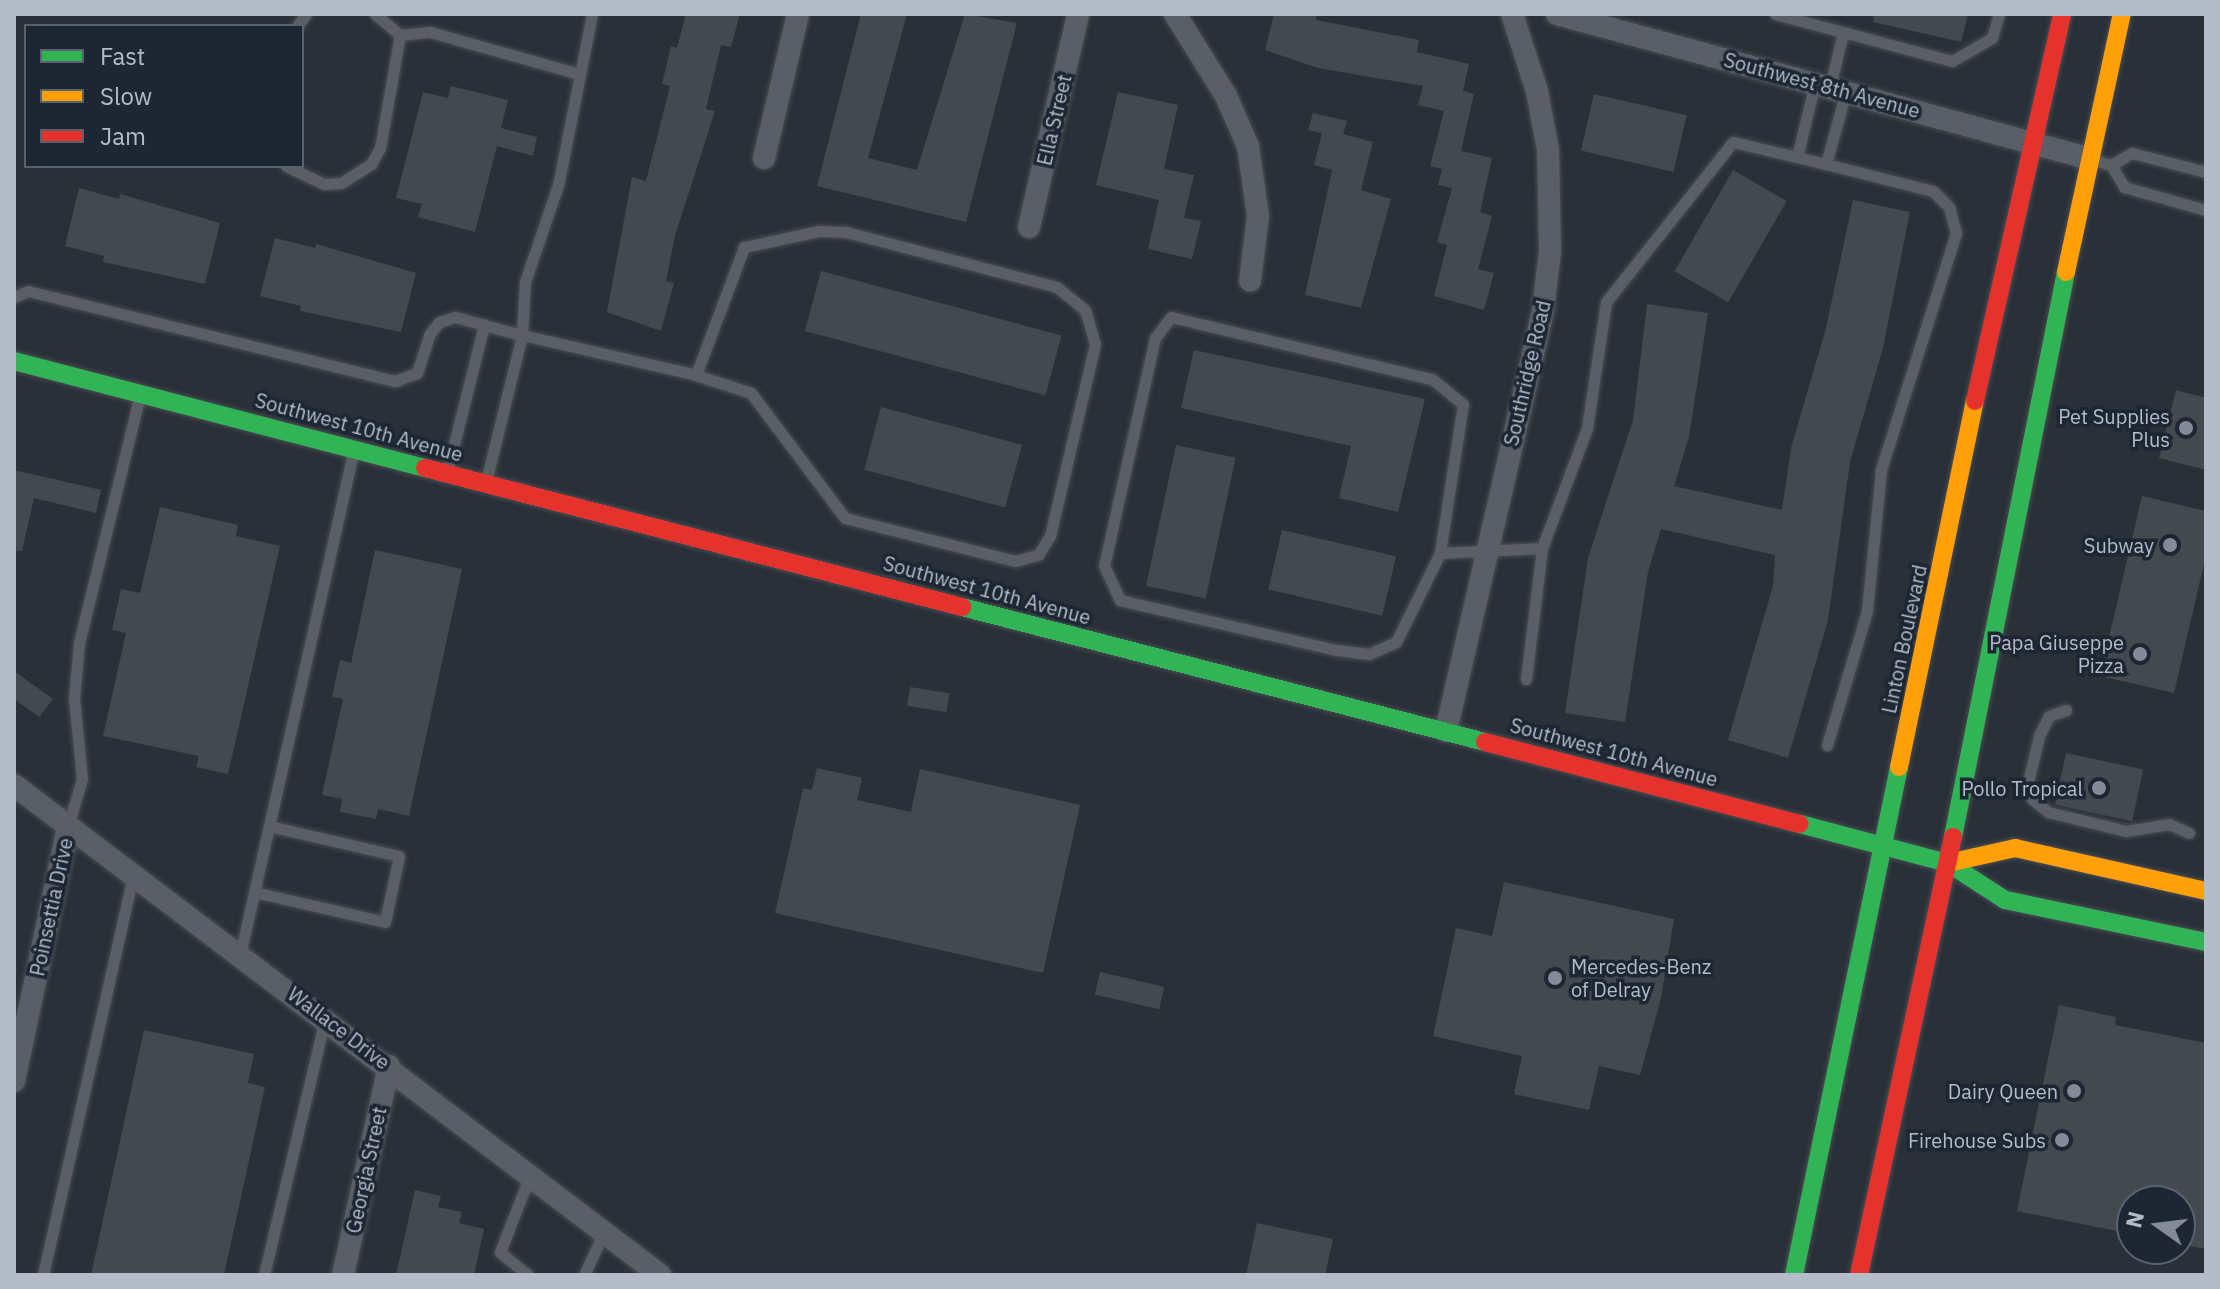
<!DOCTYPE html>
<html>
<head>
<meta charset="utf-8">
<style>
  body { margin:0 }
  #map { position:relative; width:2220px; height:1289px; overflow:hidden; background:#2a3038; font-family:"IBM Plex Sans",sans-serif }
  div>[style] { position:absolute }
  [style*='--x'] { left:calc(var(--x)*1px); top:calc(var(--y)*1px); width:calc(var(--w)*1px); rotate:calc(var(--a)*1deg) }
  .building>* { inset:0; background:#444950; transform-origin:0 0 }
  .roads { filter:drop-shadow(0 0 2px #484c53) drop-shadow(0 0 2px #484c53) }
  .lane>* { height:11px; margin:-5.5px; padding:0 5.5px; transform-origin:5.5px; border-radius:5.5px; background:#5a5e66 }
  .street>* { height:22px; margin:-11px; padding:0 11px; transform-origin:11px; border-radius:11px; background:#5a5e66 }
  .fast>* { height:18px; margin:-9px; padding:0 9px; transform-origin:9px; border-radius:9px; background:#30b455 }
  .slow>* { height:18px; margin:-9px; padding:0 9px; transform-origin:9px; border-radius:9px; background:#ff9f0a }
  .jam>* { height:18px; margin:-9px; padding:0 9px; transform-origin:9px; border-radius:9px; background:#e5322d }
  .dots>* { width:22px; height:22px; translate:-50% -50%; box-sizing:border-box; border:4px solid #1d2633; border-radius:50% }
  span { translate:-50% -50%; white-space:nowrap; text-align:center; line-height:1.15; -webkit-text-stroke:7px #1d2633; paint-order:stroke }
  .street-label { font-size:20px; color:#b4bcc9 }
  .poi-label { font-size:20px; color:#b4bcc9 }
  .right { translate:-100% -50%; text-align:right }
  .left { translate:0 -50%; text-align:left }
  .frame { position:absolute; inset:0; border:16px solid #b4bcc9; pointer-events:none }
  .legend { position:absolute; left:24px; top:24px; width:280px; height:144px; box-sizing:border-box; background:#1d2633; border:2px solid #59626f; margin:0; padding:10px 14px; list-style:none; font-size:24px; color:#b4bcc9 }
  .legend li { display:flex; align-items:center; gap:16px; height:40px }
  .legend b { width:40px; border:2px solid #59626f }
  .north { position:absolute; left:2116px; top:1185px; width:80px; height:80px; box-sizing:border-box; background:#1d2633; border:2px solid #59626f; border-radius:50%; rotate:284deg; font-size:22px; font-weight:700; line-height:32px; text-align:center; color:#b4bcc9 }
  .north::after { content:''; display:block; margin:auto; width:28px; height:36px; background:#848b96; clip-path:polygon(50% 0,100% 100%,50% 72%,0 100%) }
</style>
</head>
<body>
<div id="map">
  <div class="building">
    <i style="clip-path:polygon(686px 14px,740px 14px,731px 47px,721px 45px,706px 109px,715px 111px,675px 236px,666px 281px,674px 283px,661px 331px,607px 312px,632px 177px,646px 181px,670px 86px,662px 84px,671px 46px,677px 48px)"></i>
    <i style="clip-path:polygon(861px 14px,907px 14px,868px 158px,917px 170px,965px 14px,1017px 23px,966px 222px,817px 186px)"></i>
    <i style="clip-path:polygon(1274px 14px,1317px 14px,1316px 20px,1419px 40px,1417px 52px,1469px 64px,1463px 91px,1474px 94px,1461px 151px,1492px 158px,1480px 212px,1492px 216px,1478px 269px,1494px 273px,1484px 310px,1434px 296px,1447px 245px,1437px 242px,1452px 188px,1438px 185px,1442px 169px,1430px 166px,1444px 111px,1418px 105px,1423px 86px,1318px 68px,1265px 50px)"></i>
    <i style="clip-path:polygon(1874px 14px,1968px 14px,1961px 42px,1873px 22px)"></i>
    <i style="clip-path:polygon(451px 86px,508px 100px,501px 128px,537px 137px,533px 156px,497px 146px,475px 232px,418px 217px,422px 204px,396px 198px,423px 92px,448px 98px)"></i>
    <i style="clip-path:polygon(1118px 92px,1178px 105px,1164px 169px,1194px 175px,1184px 218px,1201px 221px,1192px 259px,1148px 249px,1159px 200px,1096px 185px)"></i>
    <i style="left:1594px;top:94px;width:95px;height:58px;rotate:13deg"></i>
    <i style="clip-path:polygon(1313px 113px,1347px 121px,1343px 134px,1373px 142px,1361px 190px,1391px 199px,1361px 308px,1305px 295px,1332px 170px,1314px 165px,1322px 133px,1308px 130px)"></i>
    <i style="left:1733px;top:170px;width:62px;height:117px;rotate:30deg"></i>
    <i style="clip-path:polygon(79px 188px,119px 199px,120px 194px,220px 223px,205px 284px,103px 262px,104px 256px,65px 246px)"></i>
    <i style="clip-path:polygon(1853px 200px,1910px 212px,1883px 348px,1850px 462px,1828px 620px,1788px 758px,1728px 740px,1773px 586px,1775px 555px,1661px 529px,1648px 572px,1625px 722px,1565px 713px,1588px 558px,1633px 420px,1647px 304px,1708px 313px,1689px 437px,1674px 486px,1782px 510px,1791px 448px,1826px 328px)"></i>
    <i style="clip-path:polygon(275px 238px,315px 248px,316px 244px,416px 273px,401px 332px,300px 311px,301px 306px,260px 296px)"></i>
    <i style="left:821px;top:271px;width:249px;height:62px;rotate:15deg"></i>
    <i style="clip-path:polygon(1194px 350px,1425px 399px,1398px 512px,1339px 498px,1351px 446px,1181px 408px)"></i>
    <i style="clip-path:polygon(2176px 390px,2206px 398px,2206px 470px,2159px 458px)"></i>
    <i style="left:881px;top:407px;width:146px;height:65px;rotate:15deg"></i>
    <i style="left:1176px;top:445px;width:61px;height:144px;rotate:12deg"></i>
    <i style="clip-path:polygon(14px 470px,101px 490px,96px 513px,34px 498px,22px 551px,14px 550px)"></i>
    <i style="clip-path:polygon(2142px 496px,2206px 511px,2206px 555px,2174px 693px,2100px 676px)"></i>
    <i style="clip-path:polygon(160px 507px,238px 525px,236px 536px,280px 546px,228px 774px,196px 767px,199px 756px,103px 736px,126px 633px,112px 630px,121px 589px,140px 593px)"></i>
    <i style="left:1282px;top:530px;width:117px;height:61px;rotate:13deg"></i>
    <i style="clip-path:polygon(375px 550px,462px 569px,409px 816px,378px 809px,376px 819px,340px 812px,342px 799px,322px 795px,343px 699px,332px 697px,340px 660px,351px 663px)"></i>
    <i style="clip-path:polygon(14px 671px,53px 699px,39px 717px,14px 699px)"></i>
    <i style="left:910px;top:687px;width:40px;height:19px;rotate:9deg"></i>
    <i style="left:2066px;top:753px;width:79px;height:53px;rotate:12deg"></i>
    <i style="clip-path:polygon(817px 768px,862px 778px,857px 800px,911px 812px,920px 769px,1080px 805px,1043px 973px,775px 913px,803px 788px,812px 790px)"></i>
    <i style="clip-path:polygon(1504px 882px,1674px 919px,1661px 998px,1640px 1075px,1599px 1066px,1589px 1110px,1514px 1094px,1522px 1056px,1433px 1036px,1456px 928px,1492px 936px)"></i>
    <i style="left:1100px;top:972px;width:66px;height:23px;rotate:13deg"></i>
    <i style="clip-path:polygon(2059px 1005px,2116px 1017px,2115px 1025px,2206px 1043px,2206px 1249px,2180px 1244px,2180px 1201px,2132px 1201px,2132px 1234px,2017px 1211px)"></i>
    <i style="clip-path:polygon(144px 1030px,254px 1054px,248px 1083px,265px 1087px,224px 1275px,91px 1275px)"></i>
    <i style="clip-path:polygon(415px 1190px,441px 1196px,438px 1207px,462px 1212px,459px 1223px,484px 1229px,474px 1275px,396px 1275px)"></i>
    <i style="clip-path:polygon(1257px 1223px,1333px 1239px,1325px 1275px,1246px 1275px)"></i>
  </div>
  <div class="roads">
    <div class="lane">
      <i style="--x:375;--y:14;--w:33;--a:40"></i>
      <i style="--x:592;--y:14;--w:174;--a:101.2"></i>
      <i style="--x:558;--y:185;--w:102;--a:108.8"></i>
      <i style="--x:525;--y:282;--w:53;--a:93.2"></i>
      <i style="--x:522;--y:335;--w:179;--a:12.9"></i>
      <i style="--x:696;--y:375;--w:58;--a:18.1"></i>
      <i style="--x:751;--y:393;--w:156;--a:53.1"></i>
      <i style="--x:845;--y:518;--w:175;--a:14.2"></i>
      <i style="--x:1015;--y:561;--w:24;--a:-15"></i>
      <i style="--x:1038;--y:555;--w:22;--a:-58"></i>
      <i style="--x:1050;--y:536;--w:197;--a:-76.8"></i>
      <i style="--x:1095;--y:344;--w:35;--a:-106"></i>
      <i style="--x:1085;--y:310;--w:36;--a:-141"></i>
      <i style="--x:1057;--y:287;--w:218;--a:-165.4"></i>
      <i style="--x:846;--y:232;--w:27;--a:-178"></i>
      <i style="--x:819;--y:231;--w:77;--a:168"></i>
      <i style="--x:744;--y:247;--w:137;--a:110.6"></i>
      <i style="--x:1775;--y:14;--w:183;--a:14.9"></i>
      <i style="--x:1952;--y:61;--w:46;--a:-29.9"></i>
      <i style="--x:1992;--y:38;--w:25;--a:-74"></i>
      <i style="--x:297;--y:26;--w:15;--a:-53"></i>
      <i style="--x:1815;--y:83;--w:76;--a:103.7"></i>
      <i style="--x:1797;--y:157;--w:30;--a:14"></i>
      <i style="--x:1826;--y:164;--w:76;--a:-74.7"></i>
      <i style="--x:1830;--y:86;--w:55;--a:-76.2"></i>
      <i style="--x:2091;--y:159;--w:21;--a:17"></i>
      <i style="--x:2111;--y:165;--w:26;--a:59"></i>
      <i style="--x:2124;--y:187;--w:85;--a:15.7"></i>
      <i style="--x:1826;--y:164;--w:110;--a:14.2"></i>
      <i style="--x:1933;--y:191;--w:23;--a:45"></i>
      <i style="--x:1949;--y:207;--w:27;--a:75"></i>
      <i style="--x:1956;--y:233;--w:249;--a:107.6"></i>
      <i style="--x:1881;--y:470;--w:142;--a:95.7"></i>
      <i style="--x:1867;--y:611;--w:140;--a:106.6"></i>
      <i style="--x:2111;--y:165;--w:24;--a:-30"></i>
      <i style="--x:2132;--y:153;--w:76;--a:14.4"></i>
      <i style="--x:286;--y:166;--w:42;--a:25.3"></i>
      <i style="--x:324;--y:184;--w:17;--a:-3"></i>
      <i style="--x:341;--y:183;--w:36;--a:-32"></i>
      <i style="--x:371;--y:164;--w:18;--a:-61"></i>
      <i style="--x:380;--y:148;--w:115;--a:-80"></i>
      <i style="--x:400;--y:35;--w:30;--a:-6"></i>
      <i style="--x:430;--y:32;--w:155;--a:15.7"></i>
      <i style="--x:14;--y:297;--w:15;--a:-23"></i>
      <i style="--x:28;--y:291;--w:378;--a:13.8"></i>
      <i style="--x:395;--y:381;--w:23;--a:-20"></i>
      <i style="--x:417;--y:373;--w:40;--a:-72"></i>
      <i style="--x:429;--y:335;--w:16;--a:-52"></i>
      <i style="--x:439;--y:322;--w:17;--a:-17"></i>
      <i style="--x:455;--y:317;--w:30;--a:15"></i>
      <i style="--x:1171;--y:317;--w:268;--a:13.4"></i>
      <i style="--x:1432;--y:379;--w:40;--a:39"></i>
      <i style="--x:1463;--y:404;--w:151;--a:98.8"></i>
      <i style="--x:1440;--y:553;--w:99;--a:116.3"></i>
      <i style="--x:1396;--y:642;--w:30;--a:156"></i>
      <i style="--x:1369;--y:654;--w:33;--a:-173"></i>
      <i style="--x:1336;--y:650;--w:222;--a:-167"></i>
      <i style="--x:1120;--y:600;--w:38;--a:-115"></i>
      <i style="--x:1104;--y:566;--w:234;--a:-77.4"></i>
      <i style="--x:1155;--y:338;--w:26;--a:-53"></i>
      <i style="--x:447;--y:472;--w:152;--a:-75.9"></i>
      <i style="--x:484;--y:325;--w:39;--a:15"></i>
      <i style="--x:522;--y:335;--w:151;--a:103.8"></i>
      <i style="--x:1440;--y:553;--w:102;--a:-2.8"></i>
      <i style="--x:1526;--y:679;--w:132;--a:-83"></i>
      <i style="--x:1542;--y:548;--w:128;--a:-69.4"></i>
      <i style="--x:1587;--y:428;--w:127;--a:-81.4"></i>
      <i style="--x:1606;--y:302;--w:204;--a:-51.6"></i>
      <i style="--x:1733;--y:142;--w:66;--a:13.2"></i>
      <i style="--x:2066;--y:710;--w:18;--a:161"></i>
      <i style="--x:2049;--y:716;--w:22;--a:117"></i>
      <i style="--x:2039;--y:736;--w:47;--a:103.4"></i>
      <i style="--x:2028;--y:782;--w:17;--a:77"></i>
      <i style="--x:2032;--y:799;--w:21;--a:39"></i>
      <i style="--x:2048;--y:812;--w:80;--a:13.7"></i>
      <i style="--x:2126;--y:831;--w:44;--a:-9.2"></i>
      <i style="--x:2169;--y:824;--w:22;--a:24"></i>
      <i style="--x:68;--y:826;--w:49;--a:-73.4"></i>
      <i style="--x:82;--y:779;--w:80;--a:-95.7"></i>
      <i style="--x:74;--y:699;--w:56;--a:-84.9"></i>
      <i style="--x:79;--y:643;--w:252;--a:-76.2"></i>
      <i style="--x:254;--y:892;--w:134;--a:12.9"></i>
      <i style="--x:385;--y:922;--w:67;--a:-78"></i>
      <i style="--x:399;--y:856;--w:133;--a:-167"></i>
      <i style="--x:240;--y:955;--w:515;--a:-77.31"></i>
      <i style="--x:43;--y:1275;--w:409;--a:-77.3"></i>
      <i style="--x:264;--y:1275;--w:263;--a:-76.6"></i>
      <i style="--x:528;--y:1275;--w:36;--a:-141"></i>
      <i style="--x:500;--y:1252;--w:83;--a:-68.7"></i>
      <i style="--x:584;--y:1275;--w:47;--a:-65.1"></i>
    </div>
    <div class="street">
      <i style="--x:1175;--y:14;--w:97;--a:58.1"></i>
      <i style="--x:1226;--y:96;--w:55;--a:66.3"></i>
      <i style="--x:1248;--y:146;--w:71;--a:81.9"></i>
      <i style="--x:1258;--y:216;--w:65;--a:97"></i>
      <i style="--x:1557;--y:14;--w:549;--a:15.2"></i>
      <i style="--x:764;--y:158;--w:148;--a:-76.7"></i>
      <i style="--x:1029;--y:227;--w:219;--a:-77"></i>
      <i style="--x:1446;--y:731;--w:432;--a:-77"></i>
      <i style="--x:1543;--y:310;--w:59;--a:-83.2"></i>
      <i style="--x:1550;--y:251;--w:101;--a:-91.1"></i>
      <i style="--x:1548;--y:150;--w:60;--a:-100.6"></i>
      <i style="--x:1537;--y:91;--w:81;--a:-108"></i>
      <i style="--x:14;--y:785;--w:811;--a:37.18"></i>
      <i style="--x:14;--y:1081;--w:260;--a:-78"></i>
      <i style="--x:343;--y:1275;--w:214;--a:-77.6"></i>
    </div>
    <div class="fast">
      <i style="--x:14;--y:361;--w:425;--a:14.6"></i>
      <i style="--x:962;--y:607;--w:540;--a:14.47"></i>
      <i style="--x:1800;--y:824;--w:153;--a:14.8"></i>
      <i style="--x:1948;--y:863;--w:68;--a:33"></i>
      <i style="--x:2005;--y:900;--w:205;--a:11.8"></i>
      <i style="--x:1953;--y:837;--w:576;--a:-78.69"></i>
      <i style="--x:1794;--y:1275;--w:519;--a:-78.32"></i>
    </div>
    <div class="slow">
      <i style="--x:2066;--y:272;--w:264;--a:-77.8"></i>
      <i style="--x:1899;--y:767;--w:374;--a:-78.3"></i>
      <i style="--x:1948;--y:863;--w:69;--a:-12.6"></i>
      <i style="--x:2015;--y:848;--w:196;--a:12.7"></i>
    </div>
    <div class="jam">
      <i style="--x:1975;--y:401;--w:397;--a:-77.3"></i>
      <i style="--x:425;--y:468;--w:555;--a:14.51"></i>
      <i style="--x:1485;--y:742;--w:325;--a:14.6"></i>
      <i style="--x:1859;--y:1275;--w:448;--a:-77.9"></i>
    </div>
  </div>
  <div class="dots">
    <i style="left:2186px;top:428px;background:#848b96"></i>
    <i style="left:2170px;top:545px;background:#848b96"></i>
    <i style="left:2140px;top:654px;background:#848b96"></i>
    <i style="left:2099px;top:788px;background:#848b96"></i>
    <i style="left:1555px;top:978px;background:#848b96"></i>
    <i style="left:2074px;top:1091px;background:#848b96"></i>
    <i style="left:2062px;top:1140px;background:#848b96"></i>
  </div>
  <div class="street-label">
    <span style="left:1822px;top:85px;rotate:15deg">Southwest 8th Avenue</span>
    <span style="left:1054px;top:120px;rotate:-77deg">Ella Street</span>
    <span style="left:1527px;top:373px;rotate:-77deg">Southridge Road</span>
    <span style="left:359px;top:427px;rotate:15deg">Southwest 10th Avenue</span>
    <span style="left:987px;top:590px;rotate:15deg">Southwest 10th Avenue</span>
    <span style="left:1904px;top:639px;rotate:-78deg">Linton Boulevard</span>
    <span style="left:1614px;top:752px;rotate:15deg">Southwest 10th Avenue</span>
    <span style="left:51px;top:907px;rotate:-78deg">Poinsettia Drive</span>
    <span style="left:339px;top:1028px;rotate:37deg">Wallace Drive</span>
    <span style="left:366px;top:1170px;rotate:-78deg">Georgia Street</span>
  </div>
  <div class="poi-label">
    <span class="right" style="left:2170px;top:428px">Pet Supplies<br>Plus</span>
    <span class="right" style="left:2154px;top:545px">Subway</span>
    <span class="right" style="left:2124px;top:654px">Papa Giuseppe<br>Pizza</span>
    <span class="right" style="left:2083px;top:788px">Pollo Tropical</span>
    <span class="left" style="left:1571px;top:978px">Mercedes-Benz<br>of Delray</span>
    <span class="right" style="left:2058px;top:1091px">Dairy Queen</span>
    <span class="right" style="left:2046px;top:1140px">Firehouse Subs</span>
  </div>
  <div class="frame"></div>
  <ul class="legend">
  <li><b style="height:10px;background:#30b455"></b>Fast</li>
  <li><b style="height:10px;background:#ff9f0a"></b>Slow</li>
  <li><b style="height:10px;background:#e5322d"></b>Jam</li>
  </ul>
  <div class="north">N</div>
</div>
</body>
</html>
